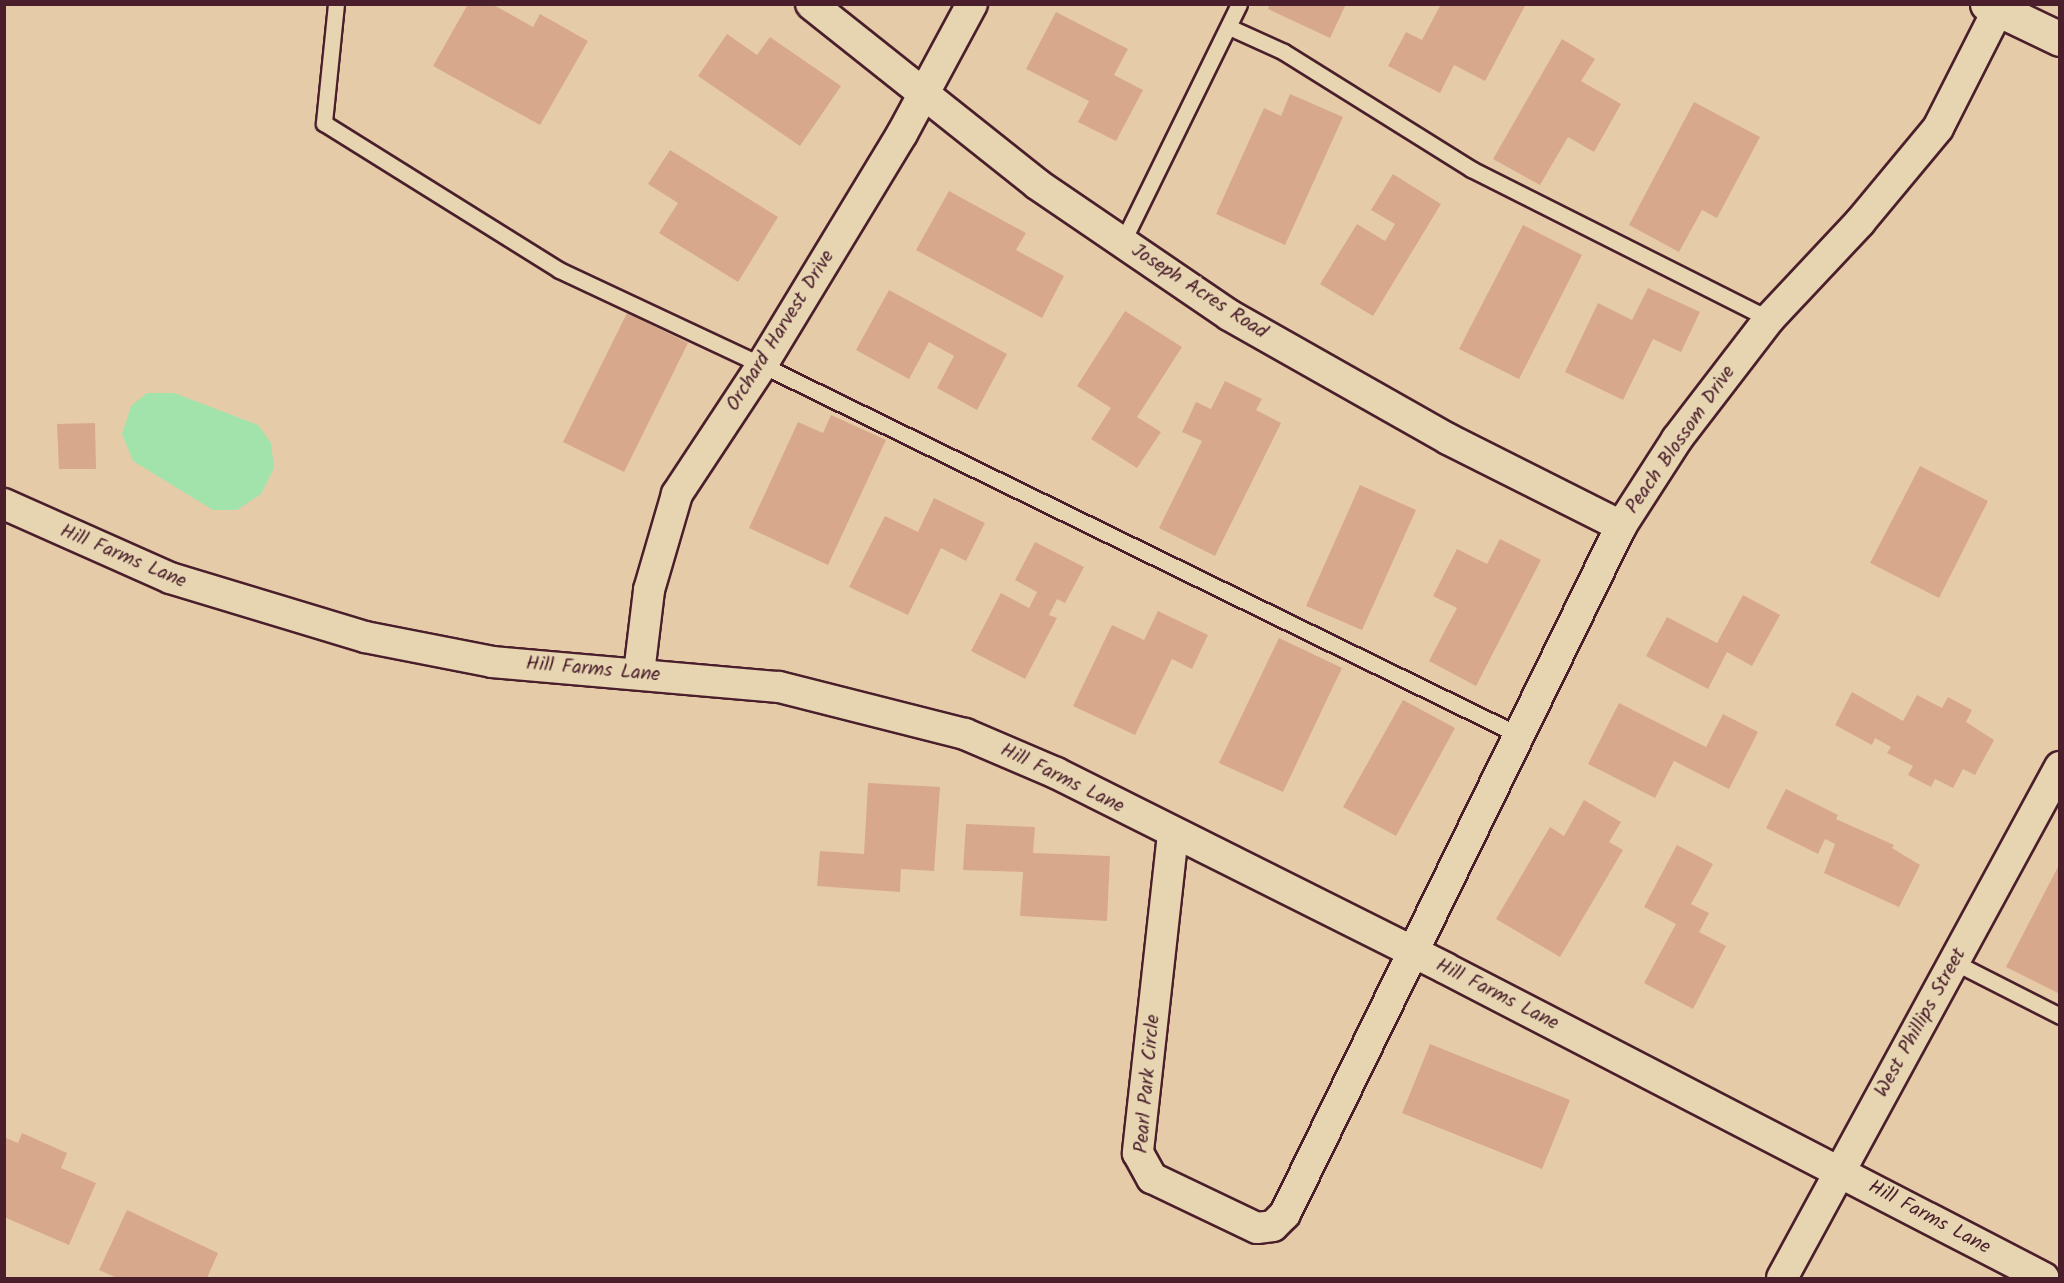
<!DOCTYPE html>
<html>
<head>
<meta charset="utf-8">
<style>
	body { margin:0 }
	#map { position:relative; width:2064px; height:1283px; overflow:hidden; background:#e6cba9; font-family:Kalam,sans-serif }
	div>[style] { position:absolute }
	.green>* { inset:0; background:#a2e3ac }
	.building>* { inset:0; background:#d8a88d }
	.roads { filter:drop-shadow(2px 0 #4a1f2b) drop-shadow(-2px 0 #4a1f2b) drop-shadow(0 2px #4a1f2b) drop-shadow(0 -2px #4a1f2b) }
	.service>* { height:15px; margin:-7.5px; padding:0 7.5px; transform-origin:7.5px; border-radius:7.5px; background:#e7d5b2 }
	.minor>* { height:30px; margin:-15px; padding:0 15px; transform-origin:15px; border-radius:15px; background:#e7d5b2 }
	.secondary>* { height:33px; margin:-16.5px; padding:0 16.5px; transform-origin:16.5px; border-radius:16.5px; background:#e7d5b2 }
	span { translate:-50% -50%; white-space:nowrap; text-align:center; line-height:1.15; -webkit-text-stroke:4.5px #e7d5b2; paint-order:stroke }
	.street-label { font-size:20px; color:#4a1f2b }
	.frame { position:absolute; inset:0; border:6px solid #4a1f2b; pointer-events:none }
</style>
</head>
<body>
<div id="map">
	<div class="green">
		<div style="clip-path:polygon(147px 393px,174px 393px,258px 425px,271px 443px,274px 468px,261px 494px,237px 510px,213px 510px,133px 461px,122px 434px,131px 406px)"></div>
	</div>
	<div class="building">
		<div style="clip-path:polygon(468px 4px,492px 4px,533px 27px,540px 14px,588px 41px,540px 125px,433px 66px)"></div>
		<div style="clip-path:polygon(1270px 4px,1346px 4px,1330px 38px,1268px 9px)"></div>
		<div style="clip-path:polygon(1441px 4px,1526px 4px,1485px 81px,1454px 65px,1440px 93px,1388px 66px,1406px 32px,1422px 40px)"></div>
		<div style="clip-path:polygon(1056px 12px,1128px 49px,1114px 75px,1143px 90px,1116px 141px,1078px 122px,1089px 101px,1026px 69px)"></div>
		<div style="clip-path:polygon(727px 34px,757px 55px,770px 37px,841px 86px,800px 146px,698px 76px)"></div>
		<div style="clip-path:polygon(1562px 39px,1595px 59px,1581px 81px,1621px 104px,1594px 152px,1568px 137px,1540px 185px,1493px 159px)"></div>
		<div style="clip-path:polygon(1290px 94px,1343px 117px,1285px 245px,1216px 214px,1264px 108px,1281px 116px)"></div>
		<div style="clip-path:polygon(1694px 102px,1760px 137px,1717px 218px,1702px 210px,1679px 252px,1629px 225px)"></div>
		<div style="clip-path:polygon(670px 150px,778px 217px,738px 282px,659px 233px,678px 203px,648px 184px)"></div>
		<div style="clip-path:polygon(1393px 174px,1441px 204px,1373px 316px,1320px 284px,1357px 224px,1385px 241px,1395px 224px,1371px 210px)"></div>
		<div style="clip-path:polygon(949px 191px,1026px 233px,1016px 250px,1064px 276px,1042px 318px,916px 250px)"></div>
		<div style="clip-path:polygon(1523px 225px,1582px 255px,1519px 379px,1459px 349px)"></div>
		<div style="clip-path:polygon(1648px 288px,1700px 312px,1681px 352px,1653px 339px,1623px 400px,1565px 372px,1598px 303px,1632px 320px)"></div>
		<div style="clip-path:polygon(889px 290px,1007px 354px,977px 410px,937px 388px,954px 356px,929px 342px,909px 379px,856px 350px)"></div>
		<div style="clip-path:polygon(1125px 311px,1182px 347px,1137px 417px,1161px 432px,1137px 468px,1091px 439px,1111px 408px,1077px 386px)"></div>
		<div style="clip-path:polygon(627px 313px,688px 343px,624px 472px,563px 442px)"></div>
		<div style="clip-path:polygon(1225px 381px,1262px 399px,1256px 410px,1281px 423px,1215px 556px,1159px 528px,1202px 441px,1182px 432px,1196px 402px,1211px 409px)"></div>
		<div style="clip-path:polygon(831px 415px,886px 440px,828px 565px,749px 528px,798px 422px,823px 433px)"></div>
		<div style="clip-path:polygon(95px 423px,96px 469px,59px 469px,57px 424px)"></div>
		<div style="clip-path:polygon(1920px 466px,1988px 501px,1939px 598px,1870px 563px)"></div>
		<div style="clip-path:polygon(1360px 485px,1416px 510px,1362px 630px,1306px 606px)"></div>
		<div style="clip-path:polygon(934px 498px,985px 523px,966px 561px,941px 548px,908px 615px,849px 587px,885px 516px,918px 532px)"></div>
		<div style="clip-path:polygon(1500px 539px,1541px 560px,1476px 686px,1429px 661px,1457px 608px,1433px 596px,1457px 549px,1487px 564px)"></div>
		<div style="clip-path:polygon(1035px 542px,1084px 567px,1065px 603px,1057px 599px,1049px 615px,1057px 618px,1025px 679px,971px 651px,1001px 593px,1029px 608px,1037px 592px,1015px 580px)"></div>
		<div style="clip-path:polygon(1743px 595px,1780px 615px,1752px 666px,1727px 652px,1708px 689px,1646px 656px,1667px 617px,1717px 643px)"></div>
		<div style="clip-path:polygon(1158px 611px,1208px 635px,1192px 669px,1172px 659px,1135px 735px,1073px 706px,1112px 625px,1144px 640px)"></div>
		<div style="clip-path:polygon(1279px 638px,1342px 668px,1283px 792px,1219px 763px)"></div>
		<div style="clip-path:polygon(1852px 692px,1903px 721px,1917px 695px,1942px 708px,1948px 697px,1972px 710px,1966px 722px,1994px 740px,1975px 775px,1963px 769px,1953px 788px,1935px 779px,1931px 787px,1908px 775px,1913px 766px,1887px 753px,1891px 747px,1875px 738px,1872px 745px,1835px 725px)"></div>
		<div style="clip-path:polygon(1403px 700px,1455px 728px,1396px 836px,1343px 807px)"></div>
		<div style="clip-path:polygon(1619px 703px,1706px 747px,1723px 714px,1758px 732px,1729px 789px,1674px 761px,1655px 798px,1588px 764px)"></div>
		<div style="clip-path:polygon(868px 783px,940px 787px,934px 871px,901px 869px,900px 892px,817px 886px,820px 851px,864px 854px)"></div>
		<div style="clip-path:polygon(1786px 789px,1838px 815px,1836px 819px,1894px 845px,1892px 848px,1920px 865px,1899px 907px,1824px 873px,1835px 844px,1825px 839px,1818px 854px,1766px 828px)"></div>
		<div style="clip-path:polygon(1584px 800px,1621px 822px,1609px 842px,1623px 850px,1560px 957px,1496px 919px,1550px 827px,1564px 836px)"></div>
		<div style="clip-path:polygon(966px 824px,1035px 827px,1033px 853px,1110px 856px,1107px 921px,1020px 916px,1023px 872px,963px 870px)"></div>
		<div style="clip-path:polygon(1677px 845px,1713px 864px,1691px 904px,1709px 913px,1699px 932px,1726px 946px,1693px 1009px,1644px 983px,1676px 924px,1644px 907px)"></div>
		<div style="clip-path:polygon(2060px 863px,2060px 994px,2006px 967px)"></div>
		<div style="clip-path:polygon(1430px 1044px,1570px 1100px,1542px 1169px,1402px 1113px)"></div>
		<div style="clip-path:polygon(22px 1133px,67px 1153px,61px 1168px,96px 1183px,69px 1245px,4px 1217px,4px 1137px,18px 1143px)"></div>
		<div style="clip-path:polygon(127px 1210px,218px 1253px,207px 1278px,117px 1278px,99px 1270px)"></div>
	</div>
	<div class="roads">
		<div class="service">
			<div style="left:336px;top:4px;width:120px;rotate:95.8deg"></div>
			<div style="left:324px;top:123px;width:277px;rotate:32deg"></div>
			<div style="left:559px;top:270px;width:224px;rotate:25.1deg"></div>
			<div style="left:762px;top:365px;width:840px;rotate:26.05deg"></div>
			<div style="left:1229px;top:27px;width:60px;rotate:24.4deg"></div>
			<div style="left:1284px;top:52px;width:221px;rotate:32deg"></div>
			<div style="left:1471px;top:169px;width:334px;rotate:26.7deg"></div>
			<div style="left:1122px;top:243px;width:266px;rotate:-63.9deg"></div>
			<div style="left:1954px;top:962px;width:119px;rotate:27deg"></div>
		</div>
		<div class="minor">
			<div style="left:811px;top:4px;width:289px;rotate:38.5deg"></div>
			<div style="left:1037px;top:184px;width:232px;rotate:34.3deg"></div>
			<div style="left:1229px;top:315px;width:252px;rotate:29.5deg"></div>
			<div style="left:1448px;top:439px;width:194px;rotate:26.7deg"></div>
			<div style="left:4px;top:504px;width:182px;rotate:24deg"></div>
			<div style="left:170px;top:578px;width:204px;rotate:16.8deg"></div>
			<div style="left:365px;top:637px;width:129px;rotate:11.1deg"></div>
			<div style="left:492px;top:662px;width:288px;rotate:5deg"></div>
			<div style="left:779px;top:687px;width:192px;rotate:14.2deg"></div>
			<div style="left:965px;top:734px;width:99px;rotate:23.2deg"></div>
			<div style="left:1056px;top:773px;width:435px;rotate:26.6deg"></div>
			<div style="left:1445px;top:968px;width:674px;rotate:27.36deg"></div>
			<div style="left:639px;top:673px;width:84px;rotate:-83.1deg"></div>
			<div style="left:649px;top:590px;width:100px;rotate:-73.7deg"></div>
			<div style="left:677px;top:494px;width:154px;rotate:-56.6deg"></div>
			<div style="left:762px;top:365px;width:270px;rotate:-58.8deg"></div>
			<div style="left:902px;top:134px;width:148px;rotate:-61.7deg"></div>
			<div style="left:1173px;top:834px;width:321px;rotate:96.3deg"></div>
			<div style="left:1138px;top:1153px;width:29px;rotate:61deg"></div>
			<div style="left:1152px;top:1178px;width:116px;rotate:25.5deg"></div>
			<div style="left:1257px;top:1228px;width:16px;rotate:-7deg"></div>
			<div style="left:1273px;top:1226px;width:17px;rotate:-45deg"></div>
			<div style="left:1285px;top:1214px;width:766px;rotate:-63.97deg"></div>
			<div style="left:1621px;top:526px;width:103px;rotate:-57.2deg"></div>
			<div style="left:1677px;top:439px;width:151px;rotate:-52.5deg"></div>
			<div style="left:1769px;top:319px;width:133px;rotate:-46.8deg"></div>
			<div style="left:1860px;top:222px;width:122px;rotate:-50.3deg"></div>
			<div style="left:1938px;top:128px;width:139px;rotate:-63.1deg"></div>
			<div style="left:1782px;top:1278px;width:582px;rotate:-61.45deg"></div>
		</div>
		<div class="secondary">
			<div style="left:1987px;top:4px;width:81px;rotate:25.6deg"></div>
		</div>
	</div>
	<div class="street-label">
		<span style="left:1199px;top:292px;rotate:33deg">Joseph Acres Road</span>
		<span style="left:781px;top:331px;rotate:-58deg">Orchard Harvest Drive</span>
		<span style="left:1681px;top:440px;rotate:-55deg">Peach Blossom Drive</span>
		<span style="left:123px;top:557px;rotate:23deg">Hill Farms Lane</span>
		<span style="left:593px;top:670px;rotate:5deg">Hill Farms Lane</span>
		<span style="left:1062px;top:779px;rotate:26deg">Hill Farms Lane</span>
		<span style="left:1497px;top:995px;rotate:27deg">Hill Farms Lane</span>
		<span style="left:1921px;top:1023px;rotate:-61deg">West Phillips Street</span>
		<span style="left:1148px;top:1084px;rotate:-85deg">Pearl Park Circle</span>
		<span style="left:1929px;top:1218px;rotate:28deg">Hill Farms Lane</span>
	</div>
	<div class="frame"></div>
</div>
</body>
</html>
